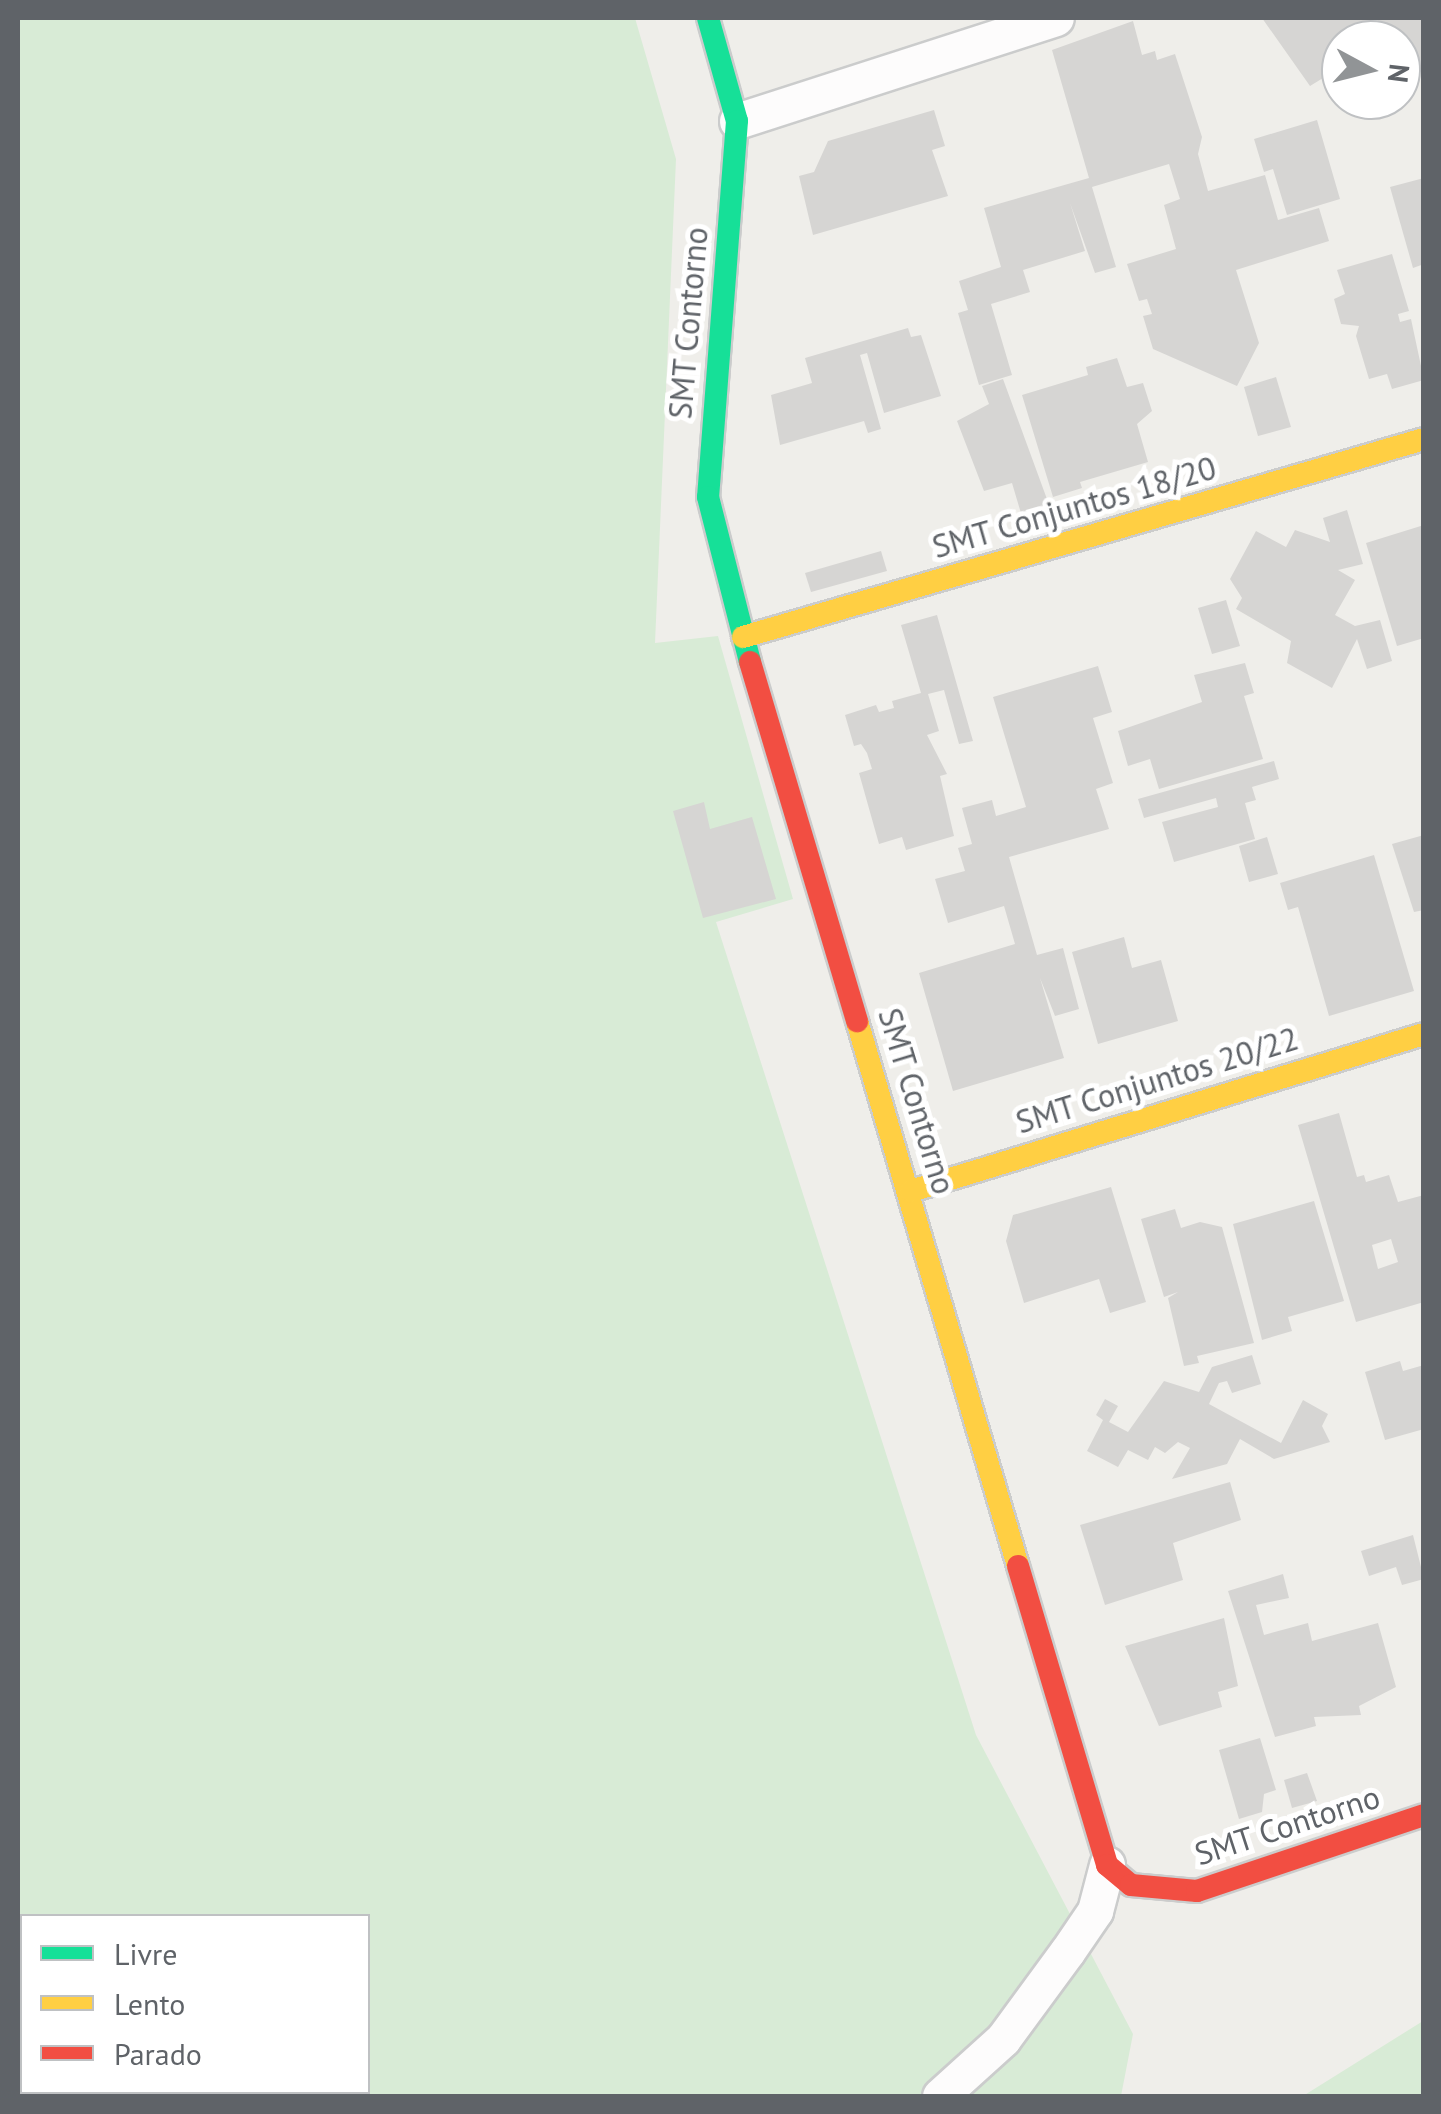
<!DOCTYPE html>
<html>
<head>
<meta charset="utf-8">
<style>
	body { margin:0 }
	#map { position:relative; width:1441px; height:2114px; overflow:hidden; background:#efeeea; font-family:"PT Sans",sans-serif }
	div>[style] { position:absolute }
	.green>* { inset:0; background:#d8ebd6 }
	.building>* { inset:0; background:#d6d5d3 }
	.roads { filter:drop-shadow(2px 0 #cbcccc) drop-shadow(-2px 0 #cbcccc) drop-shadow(0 2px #cbcccc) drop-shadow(0 -2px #cbcccc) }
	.street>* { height:35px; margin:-17.5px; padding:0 17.5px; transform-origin:17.5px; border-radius:17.5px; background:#fdfcfc }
	.fast>* { height:22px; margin:-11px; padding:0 11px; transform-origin:11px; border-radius:11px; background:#16e098 }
	.slow>* { height:22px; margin:-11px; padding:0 11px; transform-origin:11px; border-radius:11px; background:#ffcf43 }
	.jam>* { height:22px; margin:-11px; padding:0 11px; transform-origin:11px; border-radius:11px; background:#f24e42 }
	span { translate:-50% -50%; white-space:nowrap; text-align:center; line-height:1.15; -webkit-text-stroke:10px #fff; paint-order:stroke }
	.street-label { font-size:32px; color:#5f6368 }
	.frame { position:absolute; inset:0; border:20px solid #5f6368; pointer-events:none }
	.legend { position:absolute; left:20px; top:1914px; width:350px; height:180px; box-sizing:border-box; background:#fff; border:2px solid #bfc1c3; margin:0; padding:12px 18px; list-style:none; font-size:30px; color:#5f6368 }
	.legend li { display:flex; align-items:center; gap:20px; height:50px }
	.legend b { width:50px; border:2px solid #bfc1c3 }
	.north { position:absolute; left:1321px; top:20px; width:100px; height:100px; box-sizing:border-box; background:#fff; border:2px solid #bfc1c3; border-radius:50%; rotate:97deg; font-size:28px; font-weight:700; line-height:40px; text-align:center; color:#5f6368 }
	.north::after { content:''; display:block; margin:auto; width:35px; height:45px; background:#919496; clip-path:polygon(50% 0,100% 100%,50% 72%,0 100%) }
</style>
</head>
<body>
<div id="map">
	<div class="green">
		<div style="clip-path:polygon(evenodd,18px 18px,635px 18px,676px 159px,655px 643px,718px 636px,793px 899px,716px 922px,976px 1735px,1133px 2034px,1121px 2096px,18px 2096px,18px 18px,22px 1916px,368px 1916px,368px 2092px,22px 2092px,22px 1916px)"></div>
		<div style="clip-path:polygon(1423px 2021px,1423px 2096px,1303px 2096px)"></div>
	</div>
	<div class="building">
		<div style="clip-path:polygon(1262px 18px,1368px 18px,1384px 40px,1341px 40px,1341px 67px,1310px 86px)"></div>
		<div style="clip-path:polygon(1375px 18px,1424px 18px,1424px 75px,1401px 40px)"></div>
		<div style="clip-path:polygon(1133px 21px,1142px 55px,1155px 51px,1157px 60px,1175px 54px,1202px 137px,1198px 154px,1208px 191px,1265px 175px,1278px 220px,1319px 208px,1329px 241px,1236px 270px,1259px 343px,1237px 386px,1153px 349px,1143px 316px,1152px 314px,1147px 299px,1139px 301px,1127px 264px,1176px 249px,1164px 205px,1180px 199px,1169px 164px,1092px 187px,1116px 267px,1095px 273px,1070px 203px,1085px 251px,1023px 270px,1030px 292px,991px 304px,1012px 375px,979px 385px,958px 313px,968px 310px,959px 281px,1001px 267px,984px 208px,1089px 178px,1052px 50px)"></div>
		<div style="clip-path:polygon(934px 110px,945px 146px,932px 150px,948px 196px,813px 235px,799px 176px,814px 172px,828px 141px)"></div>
		<div style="clip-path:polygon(1317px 120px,1340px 199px,1287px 215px,1273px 169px,1264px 172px,1254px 139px)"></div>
		<div style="clip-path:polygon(1424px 178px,1424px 264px,1413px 268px,1390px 187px)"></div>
		<div style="clip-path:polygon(1392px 254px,1409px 311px,1398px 314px,1400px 322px,1411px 319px,1424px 380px,1392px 389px,1387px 374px,1369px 379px,1356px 336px,1359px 326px,1341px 324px,1334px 299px,1345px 294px,1337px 270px)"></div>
		<div style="clip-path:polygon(908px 328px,911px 337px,921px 335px,941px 396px,884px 413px,867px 353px,860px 355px,881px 429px,868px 433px,864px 421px,780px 445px,771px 395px,812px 383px,805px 358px)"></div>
		<div style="clip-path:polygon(1117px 358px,1127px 387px,1143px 383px,1152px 411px,1137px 424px,1148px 462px,1080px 482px,1082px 488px,1053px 497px,1022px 395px,1088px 375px,1086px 367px)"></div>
		<div style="clip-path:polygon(1276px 377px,1291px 427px,1258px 436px,1244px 387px)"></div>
		<div style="clip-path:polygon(1003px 379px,1055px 521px,1026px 530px,1012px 483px,984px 491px,957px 421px,989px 404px,982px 386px)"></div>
		<div style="clip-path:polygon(1347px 510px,1363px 564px,1338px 570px,1355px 580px,1335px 615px,1355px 626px,1380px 620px,1392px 661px,1367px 669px,1357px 639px,1332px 688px,1287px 663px,1291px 641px,1236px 609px,1242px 598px,1230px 579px,1256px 531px,1286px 547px,1295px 530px,1330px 542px,1323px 518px)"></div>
		<div style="clip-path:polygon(1424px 525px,1424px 638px,1397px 646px,1366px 543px)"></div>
		<div style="clip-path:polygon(881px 551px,887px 571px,811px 592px,805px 573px)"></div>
		<div style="clip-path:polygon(1226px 600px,1240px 646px,1212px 654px,1198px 608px)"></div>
		<div style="clip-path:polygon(937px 615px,973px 741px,959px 744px,944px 690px,928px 694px,939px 731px,927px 735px,947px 774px,940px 776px,954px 836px,906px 850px,902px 837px,879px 844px,859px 773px,872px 769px,867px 753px,861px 744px,854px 746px,845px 715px,876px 705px,879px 712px,894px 708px,892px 701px,921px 693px,901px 625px)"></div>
		<div style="clip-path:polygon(1245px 663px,1254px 693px,1244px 696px,1263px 759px,1159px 789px,1150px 759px,1128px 766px,1118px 731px,1202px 702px,1194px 675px)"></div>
		<div style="clip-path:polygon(1098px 666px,1112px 712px,1093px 718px,1113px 783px,1096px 789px,1109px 829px,1009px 857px,1037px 955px,1063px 948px,1079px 1009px,1055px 1016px,1040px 978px,1064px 1058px,953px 1091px,919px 973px,1015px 944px,1004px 906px,948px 923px,935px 879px,965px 871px,958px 848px,972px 844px,962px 808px,992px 800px,996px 816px,1026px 807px,993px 697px)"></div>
		<div style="clip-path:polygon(1274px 761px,1279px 779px,1252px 787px,1256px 800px,1245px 803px,1255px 839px,1174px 862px,1162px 822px,1218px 807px,1216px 798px,1144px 818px,1138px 799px)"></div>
		<div style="clip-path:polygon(704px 802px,710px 829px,752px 817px,776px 899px,703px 918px,673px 811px)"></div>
		<div style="clip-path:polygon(1424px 835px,1424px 910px,1414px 912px,1392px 844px)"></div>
		<div style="clip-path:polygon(1267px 837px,1278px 874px,1249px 882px,1239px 846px)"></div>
		<div style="clip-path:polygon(1374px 855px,1414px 991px,1329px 1016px,1298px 907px,1288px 910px,1280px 883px)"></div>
		<div style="clip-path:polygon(1124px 937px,1132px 968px,1161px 960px,1178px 1021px,1098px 1044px,1072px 952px)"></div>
		<div style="clip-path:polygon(evenodd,1339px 1113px,1357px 1177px,1364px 1175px,1366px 1182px,1389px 1175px,1398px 1202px,1424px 1195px,1424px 1302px,1356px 1322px,1298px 1125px,1339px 1113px,1391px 1239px,1398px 1262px,1378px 1269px,1372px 1245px,1391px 1239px)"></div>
		<div style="clip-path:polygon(1111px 1187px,1146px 1302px,1110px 1313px,1099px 1279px,1024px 1303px,1006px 1241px,1013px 1215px)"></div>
		<div style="clip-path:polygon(1314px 1201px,1344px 1301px,1288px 1317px,1292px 1331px,1262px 1340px,1233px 1224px)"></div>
		<div style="clip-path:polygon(1175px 1209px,1181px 1228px,1200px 1222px,1222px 1227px,1254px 1343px,1197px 1356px,1199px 1363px,1184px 1366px,1168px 1298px,1178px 1292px,1164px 1297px,1141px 1219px)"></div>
		<div style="clip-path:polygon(1252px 1355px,1261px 1384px,1232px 1393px,1227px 1381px,1219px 1383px,1209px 1404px,1281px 1443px,1303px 1400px,1328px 1414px,1322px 1426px,1330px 1442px,1274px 1459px,1240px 1439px,1227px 1464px,1172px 1479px,1190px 1448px,1178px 1442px,1165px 1453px,1155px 1447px,1148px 1460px,1128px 1450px,1118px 1467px,1087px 1451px,1103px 1420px,1096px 1415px,1105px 1399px,1118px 1406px,1109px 1422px,1128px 1432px,1164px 1381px,1199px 1392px,1212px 1367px)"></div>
		<div style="clip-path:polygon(1400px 1361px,1403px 1371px,1424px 1365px,1424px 1429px,1385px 1440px,1365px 1372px)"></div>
		<div style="clip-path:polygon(1230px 1482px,1241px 1520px,1173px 1543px,1183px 1580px,1105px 1605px,1080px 1525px)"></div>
		<div style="clip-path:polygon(1413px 1535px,1424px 1579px,1402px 1585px,1396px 1567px,1369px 1576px,1361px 1551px)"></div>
		<div style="clip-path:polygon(1283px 1574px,1289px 1598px,1256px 1605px,1264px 1635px,1308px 1623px,1312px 1641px,1378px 1623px,1396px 1687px,1359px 1706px,1361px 1715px,1314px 1717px,1316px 1726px,1275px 1737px,1228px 1591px)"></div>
		<div style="clip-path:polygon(1224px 1618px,1238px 1686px,1218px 1692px,1222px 1707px,1159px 1726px,1125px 1646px)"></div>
		<div style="clip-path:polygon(1260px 1738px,1276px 1790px,1264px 1794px,1262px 1812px,1239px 1819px,1219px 1750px)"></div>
		<div style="clip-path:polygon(1307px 1773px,1317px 1801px,1292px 1808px,1284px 1780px)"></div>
	</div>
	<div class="roads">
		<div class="street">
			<div style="left:737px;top:121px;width:335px;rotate:-17.9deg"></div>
			<div style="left:940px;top:2096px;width:85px;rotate:-42.1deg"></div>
			<div style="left:1003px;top:2039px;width:108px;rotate:-53.7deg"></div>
			<div style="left:1067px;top:1952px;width:50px;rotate:-55.7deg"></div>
			<div style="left:1095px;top:1911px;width:48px;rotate:-75.4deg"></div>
		</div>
		<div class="fast">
			<div style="left:708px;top:18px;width:107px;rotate:74.3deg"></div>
			<div style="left:737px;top:121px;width:377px;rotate:94.4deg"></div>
			<div style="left:708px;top:497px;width:170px;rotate:75.7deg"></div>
		</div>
		<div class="slow">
			<div style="left:743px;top:637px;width:709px;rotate:-16.21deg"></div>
			<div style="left:857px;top:1021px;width:568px;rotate:73.54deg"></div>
			<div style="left:911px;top:1191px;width:536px;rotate:-17.02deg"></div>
		</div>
		<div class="jam">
			<div style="left:750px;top:662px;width:375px;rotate:73.4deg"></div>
			<div style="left:1018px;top:1566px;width:312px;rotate:73.4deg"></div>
			<div style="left:1107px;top:1865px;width:31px;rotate:40deg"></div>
			<div style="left:1131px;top:1885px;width:66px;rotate:5.2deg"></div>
			<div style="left:1197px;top:1891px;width:239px;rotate:-18.5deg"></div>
		</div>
	</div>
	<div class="street-label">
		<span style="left:688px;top:323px;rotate:-85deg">SMT Contorno</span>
		<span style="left:1074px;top:507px;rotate:-16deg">SMT Conjuntos 18/20</span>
		<span style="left:1157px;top:1080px;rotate:-17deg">SMT Conjuntos 20/22</span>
		<span style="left:917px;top:1101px;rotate:73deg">SMT Contorno</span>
		<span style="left:1287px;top:1825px;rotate:-18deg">SMT Contorno</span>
	</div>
	<div class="frame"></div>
	<ul class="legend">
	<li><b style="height:12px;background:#16e098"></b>Livre</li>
	<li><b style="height:12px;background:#ffcf43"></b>Lento</li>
	<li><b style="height:12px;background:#f24e42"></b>Parado</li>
	</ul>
	<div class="north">N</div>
</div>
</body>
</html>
